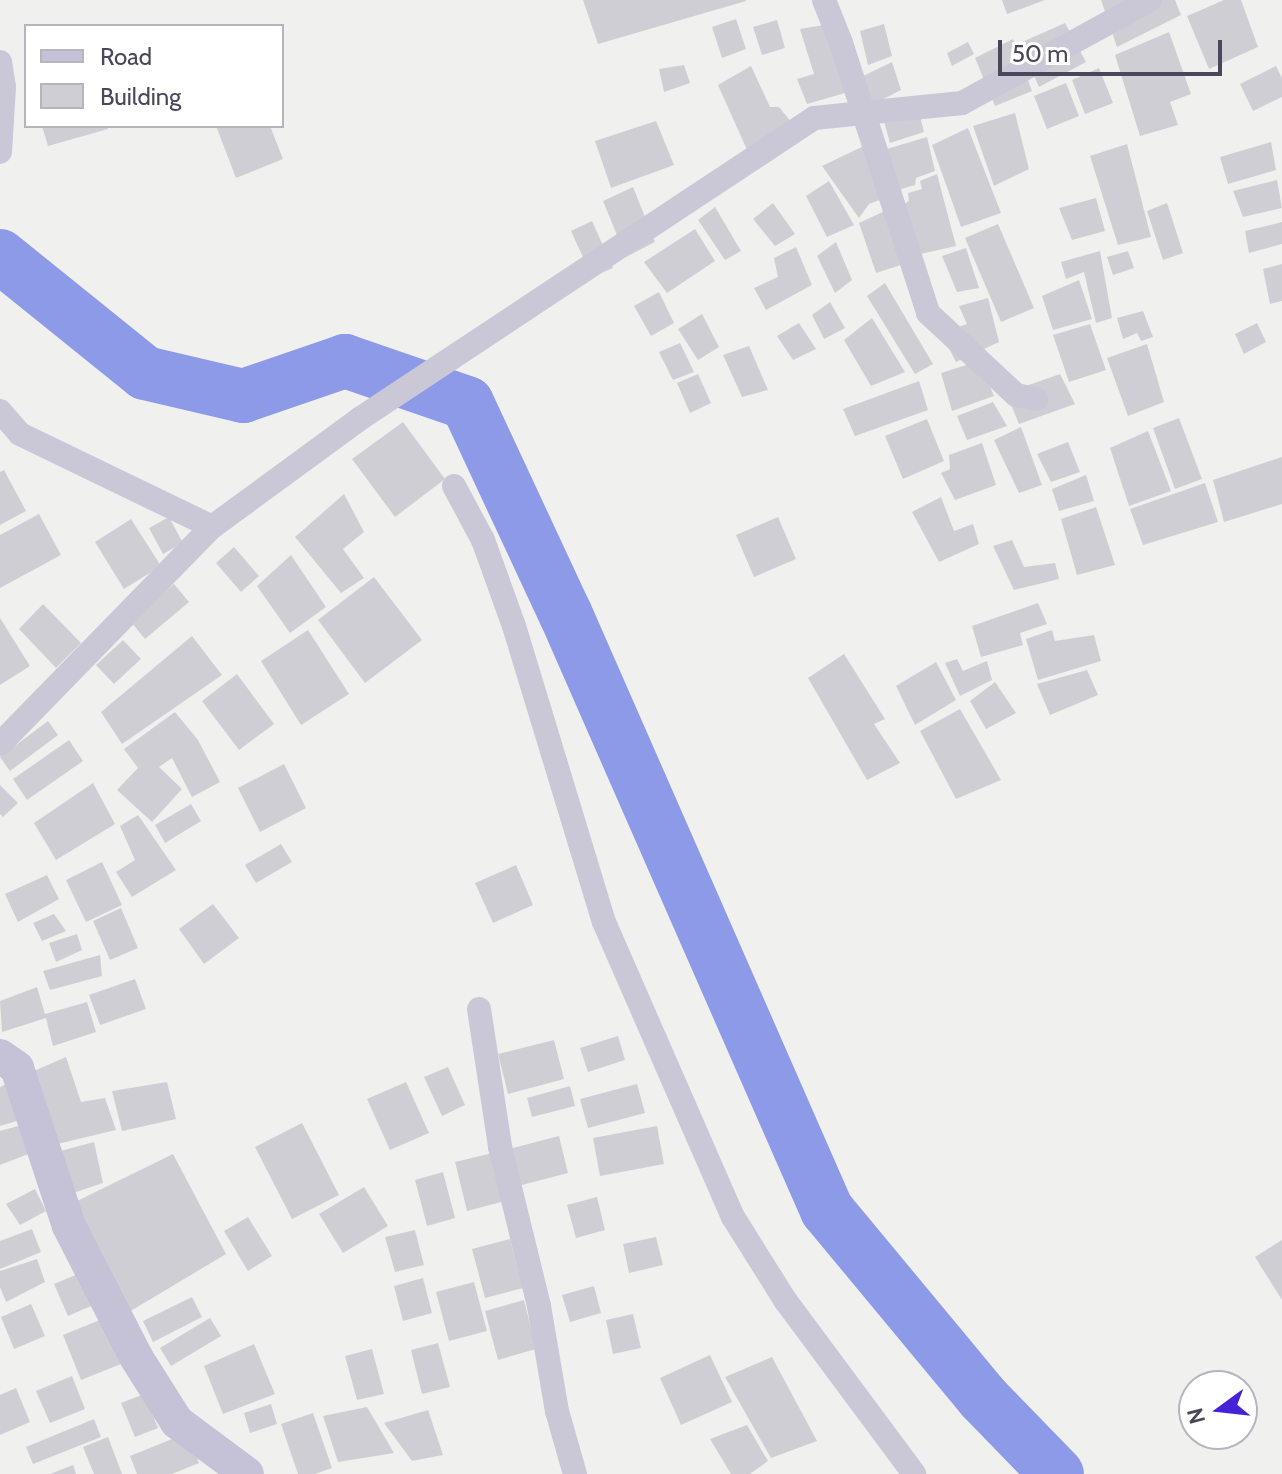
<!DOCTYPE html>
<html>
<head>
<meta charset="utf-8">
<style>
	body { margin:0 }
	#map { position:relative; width:1282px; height:1474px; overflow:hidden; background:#f0f0ee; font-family:Cabin,sans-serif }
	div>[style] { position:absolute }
	.river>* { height:54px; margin:-27px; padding:0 27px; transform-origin:27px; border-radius:27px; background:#8d9ae8 }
	.building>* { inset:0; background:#d0ced5 }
	.street>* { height:24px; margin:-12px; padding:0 12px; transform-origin:12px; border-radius:12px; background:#cac8d7 }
	.secondary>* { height:34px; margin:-17px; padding:0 17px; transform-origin:17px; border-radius:17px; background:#c5c1d6 }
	span { translate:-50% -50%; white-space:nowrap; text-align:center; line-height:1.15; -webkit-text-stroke:6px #fff; paint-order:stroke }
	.legend { position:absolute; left:24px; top:24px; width:260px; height:104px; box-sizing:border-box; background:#fff; border:2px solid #b6b5bd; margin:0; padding:10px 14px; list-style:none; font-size:24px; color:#49475a }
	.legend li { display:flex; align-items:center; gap:16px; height:40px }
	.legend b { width:40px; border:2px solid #b6b5bd }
	.north { position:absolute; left:1178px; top:1370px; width:80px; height:80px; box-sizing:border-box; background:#fff; border:2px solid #b6b5bd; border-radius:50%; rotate:255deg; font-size:22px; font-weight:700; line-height:32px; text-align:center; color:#49475a }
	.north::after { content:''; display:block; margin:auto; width:28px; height:36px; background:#4721d7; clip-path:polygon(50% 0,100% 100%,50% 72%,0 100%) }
	.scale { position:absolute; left:998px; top:40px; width:224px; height:36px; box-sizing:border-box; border:4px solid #49475a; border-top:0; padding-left:10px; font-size:24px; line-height:28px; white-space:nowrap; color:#49475a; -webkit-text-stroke:6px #fff; paint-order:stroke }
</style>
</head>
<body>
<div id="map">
	<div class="river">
		<div style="left:0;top:256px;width:186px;rotate:38.9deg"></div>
		<div style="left:145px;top:373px;width:101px;rotate:13.2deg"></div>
		<div style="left:243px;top:396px;width:108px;rotate:-18.9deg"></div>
		<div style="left:345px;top:361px;width:129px;rotate:19deg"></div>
		<div style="left:467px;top:403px;width:234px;rotate:65deg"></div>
		<div style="left:566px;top:615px;width:650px;rotate:66.32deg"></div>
		<div style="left:827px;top:1210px;width:244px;rotate:50.3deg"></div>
		<div style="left:983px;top:1398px;width:106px;rotate:45.8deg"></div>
	</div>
	<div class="building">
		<div style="clip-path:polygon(583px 0,746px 0,746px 1px,598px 44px)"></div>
		<div style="clip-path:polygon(1002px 0,1045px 0,1007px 14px)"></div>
		<div style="clip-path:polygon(1101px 0,1175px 0,1181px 15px,1117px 47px)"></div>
		<div style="clip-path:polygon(1224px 0,1241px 0,1258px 47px,1209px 69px,1187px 16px)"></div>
		<div style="clip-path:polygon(736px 19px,746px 49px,722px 58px,712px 27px)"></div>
		<div style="clip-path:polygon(777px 20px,785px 48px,762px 55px,753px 27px)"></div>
		<div style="clip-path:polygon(1065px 23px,1086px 62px,1039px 87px,1020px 43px)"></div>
		<div style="clip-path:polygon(884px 24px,892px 56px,868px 65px,860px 31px)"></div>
		<div style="clip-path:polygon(823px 25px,845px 93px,807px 104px,797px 79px,814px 74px,800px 29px)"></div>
		<div style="clip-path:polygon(1169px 32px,1191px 94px,1170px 102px,1178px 125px,1140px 136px,1115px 55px)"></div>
		<div style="clip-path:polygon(1013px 39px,1032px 91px,995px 106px,975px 58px)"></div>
		<div style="clip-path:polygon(968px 42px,974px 54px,952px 66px,947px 53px)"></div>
		<div style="clip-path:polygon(892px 62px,901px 90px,868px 107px,857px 79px)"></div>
		<div style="clip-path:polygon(684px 65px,690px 83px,664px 92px,659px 69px)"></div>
		<div style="clip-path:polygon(751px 66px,770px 107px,779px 107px,800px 133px,752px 161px,718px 85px)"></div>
		<div style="clip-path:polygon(1276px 66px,1282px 78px,1282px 97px,1253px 111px,1240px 84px)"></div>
		<div style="clip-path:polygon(1099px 68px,1113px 103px,1085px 114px,1072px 80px)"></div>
		<div style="clip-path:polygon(1066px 83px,1079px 116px,1047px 129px,1034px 96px)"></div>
		<div style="clip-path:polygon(915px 96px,924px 132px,890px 143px,882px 114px)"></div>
		<div style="clip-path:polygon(1015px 113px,1029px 169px,994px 186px,973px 126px)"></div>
		<div style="clip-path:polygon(656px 121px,674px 165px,611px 188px,595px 141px)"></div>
		<div style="clip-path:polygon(42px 126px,107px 126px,108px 129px,48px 146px)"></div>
		<div style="clip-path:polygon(216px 126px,270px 126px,283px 159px,236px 178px)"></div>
		<div style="clip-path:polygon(968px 128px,1001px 213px,961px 227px,932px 145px)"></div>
		<div style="clip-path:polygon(927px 137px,935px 171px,916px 178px,915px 185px,901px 189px,902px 196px,880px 151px)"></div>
		<div style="clip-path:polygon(1271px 142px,1276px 170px,1228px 184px,1220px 157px)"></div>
		<div style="clip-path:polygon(1127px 144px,1151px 237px,1118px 245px,1090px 156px)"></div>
		<div style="clip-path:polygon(866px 145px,885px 198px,869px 204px,859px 218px,822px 166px)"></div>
		<div style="clip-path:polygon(937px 174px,956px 246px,916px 255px,899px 207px,909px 201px,908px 193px,922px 189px,920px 181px)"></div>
		<div style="clip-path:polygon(1277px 180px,1282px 208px,1243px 217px,1233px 191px)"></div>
		<div style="clip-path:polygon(829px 181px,854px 225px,827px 237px,806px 196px)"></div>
		<div style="clip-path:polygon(633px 187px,655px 242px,626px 257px,603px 201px)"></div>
		<div style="clip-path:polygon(1096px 198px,1105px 231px,1072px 240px,1059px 208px)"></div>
		<div style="clip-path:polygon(773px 203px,795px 234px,775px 246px,753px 219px)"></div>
		<div style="clip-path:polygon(1167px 203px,1183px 253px,1163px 260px,1147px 211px)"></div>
		<div style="clip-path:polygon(715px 207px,741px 251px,725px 260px,698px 220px)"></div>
		<div style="clip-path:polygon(889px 209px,907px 263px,876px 273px,859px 223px)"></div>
		<div style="clip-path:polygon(592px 221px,613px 268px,592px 277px,571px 231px)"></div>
		<div style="clip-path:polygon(1282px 222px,1282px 244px,1249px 253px,1245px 231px)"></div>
		<div style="clip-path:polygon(998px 224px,1034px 308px,1001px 322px,965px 238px)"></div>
		<div style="clip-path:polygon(695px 229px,715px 261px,667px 293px,644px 262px)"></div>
		<div style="clip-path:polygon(836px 242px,852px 280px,835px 293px,817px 256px)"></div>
		<div style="clip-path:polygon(796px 247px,812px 285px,766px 310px,754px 288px,778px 277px,774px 258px)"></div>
		<div style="clip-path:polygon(966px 248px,979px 288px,957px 292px,942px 256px)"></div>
		<div style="clip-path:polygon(1100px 251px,1112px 318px,1096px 323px,1084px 272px,1066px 279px,1061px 262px)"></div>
		<div style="clip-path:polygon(1128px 251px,1134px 268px,1113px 275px,1107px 257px)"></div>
		<div style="clip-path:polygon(1282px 264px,1282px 301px,1270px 304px,1263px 269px)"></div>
		<div style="clip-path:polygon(1079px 280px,1092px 319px,1053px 330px,1042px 296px)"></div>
		<div style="clip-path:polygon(885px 283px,933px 364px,915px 374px,867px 296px)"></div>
		<div style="clip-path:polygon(659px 292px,674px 323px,651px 336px,634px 306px)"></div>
		<div style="clip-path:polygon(988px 298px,999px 342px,956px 362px,941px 333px,967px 324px,959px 306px)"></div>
		<div style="clip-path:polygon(830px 302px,845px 328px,824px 339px,812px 315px)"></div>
		<div style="clip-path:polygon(1143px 311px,1153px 337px,1141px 341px,1137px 333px,1123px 339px,1117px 318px)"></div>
		<div style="clip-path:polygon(702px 314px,719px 347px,698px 360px,678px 329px)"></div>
		<div style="clip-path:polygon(872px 318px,905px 372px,871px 386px,844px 340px)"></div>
		<div style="clip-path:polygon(799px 323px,816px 349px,793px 360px,777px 336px)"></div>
		<div style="clip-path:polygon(1257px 323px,1266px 342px,1244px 354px,1235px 334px)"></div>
		<div style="clip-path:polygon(1090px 324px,1106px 370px,1069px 382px,1053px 335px)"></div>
		<div style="clip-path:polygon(680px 343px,694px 372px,673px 380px,659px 352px)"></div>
		<div style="clip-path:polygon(1147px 344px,1164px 402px,1128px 416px,1107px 358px)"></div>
		<div style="clip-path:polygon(749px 346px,768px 390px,742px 397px,723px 355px)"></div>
		<div style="clip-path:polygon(979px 361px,994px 396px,952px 411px,941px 373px)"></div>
		<div style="clip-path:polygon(698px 374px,711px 403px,690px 413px,677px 383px)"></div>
		<div style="clip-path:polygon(1060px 374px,1075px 404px,1019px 424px,1006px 393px)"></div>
		<div style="clip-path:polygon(919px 381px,928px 410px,855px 436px,843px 409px)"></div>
		<div style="clip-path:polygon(993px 402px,1007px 426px,967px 440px,957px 416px)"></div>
		<div style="clip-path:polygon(1179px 418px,1202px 479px,1175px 489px,1153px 428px)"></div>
		<div style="clip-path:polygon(927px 419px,944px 461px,903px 479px,885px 436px)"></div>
		<div style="clip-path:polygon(403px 422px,445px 479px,395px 517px,352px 459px)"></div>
		<div style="clip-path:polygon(1021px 427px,1042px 485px,1019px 493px,994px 440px)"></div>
		<div style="clip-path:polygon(1148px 431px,1171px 491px,1129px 506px,1110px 448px)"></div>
		<div style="clip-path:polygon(1068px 442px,1080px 472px,1051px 482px,1037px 454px)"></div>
		<div style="clip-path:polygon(982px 443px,996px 485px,955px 500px,941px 473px,950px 469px,949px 455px)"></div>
		<div style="clip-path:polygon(1282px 457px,1282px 504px,1224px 522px,1213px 480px)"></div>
		<div style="clip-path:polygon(4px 470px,26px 511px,0 525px,0 472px)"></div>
		<div style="clip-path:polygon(1086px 475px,1094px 501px,1059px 511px,1052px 489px)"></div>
		<div style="clip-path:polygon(1205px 483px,1218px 522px,1143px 545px,1130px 509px)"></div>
		<div style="clip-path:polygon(344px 494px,364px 532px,343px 549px,364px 578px,341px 593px,295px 537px)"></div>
		<div style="clip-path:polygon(941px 497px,954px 531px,973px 524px,979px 544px,939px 562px,912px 512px)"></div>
		<div style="clip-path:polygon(1096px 507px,1115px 565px,1077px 575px,1061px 519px)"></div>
		<div style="clip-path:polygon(39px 514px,61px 555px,0 588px,0 535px)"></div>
		<div style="clip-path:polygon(169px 517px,183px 543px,163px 554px,149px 528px)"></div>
		<div style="clip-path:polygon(778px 517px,796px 559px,754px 577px,736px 535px)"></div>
		<div style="clip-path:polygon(131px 519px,161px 566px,124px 589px,95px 542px)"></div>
		<div style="clip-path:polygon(1012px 540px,1024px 567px,1055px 563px,1059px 579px,1014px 590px,993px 546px)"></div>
		<div style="clip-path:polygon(234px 547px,259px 576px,241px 592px,216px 563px)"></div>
		<div style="clip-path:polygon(291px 555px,326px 607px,290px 633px,257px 586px)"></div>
		<div style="clip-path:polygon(374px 577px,422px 640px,365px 683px,318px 620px)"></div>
		<div style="clip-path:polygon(174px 584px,189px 602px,145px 639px,131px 622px)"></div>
		<div style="clip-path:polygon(1038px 603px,1047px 624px,1020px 633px,1023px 645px,981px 657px,972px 626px)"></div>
		<div style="clip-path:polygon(43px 604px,81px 643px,56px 668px,19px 629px)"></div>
		<div style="clip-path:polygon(0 618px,30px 666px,0 685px)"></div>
		<div style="clip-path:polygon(308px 630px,349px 694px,301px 725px,261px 661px)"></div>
		<div style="clip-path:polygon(1052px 630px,1055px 641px,1094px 635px,1101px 661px,1038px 680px,1026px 639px)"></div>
		<div style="clip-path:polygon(192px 636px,222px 675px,122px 744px,101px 712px)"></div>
		<div style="clip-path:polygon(123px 640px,141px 659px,114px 684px,96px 665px)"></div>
		<div style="clip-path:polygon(844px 654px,885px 719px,874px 724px,900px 763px,867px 780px,808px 678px)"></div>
		<div style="clip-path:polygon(957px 659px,963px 671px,987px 661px,992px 680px,960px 696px,945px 663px)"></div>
		<div style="clip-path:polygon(936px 662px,956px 700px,915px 725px,896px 686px)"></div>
		<div style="clip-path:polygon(1087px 670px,1098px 695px,1050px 715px,1037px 684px)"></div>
		<div style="clip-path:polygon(237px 674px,274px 724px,239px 750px,202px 701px)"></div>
		<div style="clip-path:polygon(995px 682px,1016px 713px,986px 729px,970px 701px)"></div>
		<div style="clip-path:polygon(960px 709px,1001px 780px,956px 799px,920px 731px)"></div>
		<div style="clip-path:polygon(175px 712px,198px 740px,220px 782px,192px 797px,172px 758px,159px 767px,182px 789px,152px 822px,117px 790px,138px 768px,124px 749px)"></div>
		<div style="clip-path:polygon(48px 721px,58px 735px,10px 771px,0 757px)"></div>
		<div style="clip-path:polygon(69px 740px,83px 761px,27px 800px,13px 779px)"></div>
		<div style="clip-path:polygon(284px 764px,306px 808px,260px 832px,238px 788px)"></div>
		<div style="clip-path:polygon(93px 783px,115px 824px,56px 860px,34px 823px)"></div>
		<div style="clip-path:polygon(0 785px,18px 803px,3px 817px,0 814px)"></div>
		<div style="clip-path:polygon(191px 804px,201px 821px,165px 843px,155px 825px)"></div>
		<div style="clip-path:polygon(138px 815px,176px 870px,132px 897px,116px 872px,135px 860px,120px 826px)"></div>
		<div style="clip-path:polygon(281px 844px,292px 862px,256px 883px,245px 865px)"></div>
		<div style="clip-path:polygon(102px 862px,122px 905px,86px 922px,66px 880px)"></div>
		<div style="clip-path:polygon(516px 865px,533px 905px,493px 923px,475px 883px)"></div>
		<div style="clip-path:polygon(47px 875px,59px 899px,18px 922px,5px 894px)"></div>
		<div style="clip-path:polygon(213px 904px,239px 938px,204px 964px,179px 929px)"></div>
		<div style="clip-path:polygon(121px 908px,138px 948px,110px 960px,93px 921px)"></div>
		<div style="clip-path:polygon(54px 914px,66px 931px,42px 941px,33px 923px)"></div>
		<div style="clip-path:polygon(77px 934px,82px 950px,56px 962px,49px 943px)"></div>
		<div style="clip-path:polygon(100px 955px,102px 976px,50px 990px,43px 971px)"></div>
		<div style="clip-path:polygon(135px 979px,146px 1009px,100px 1025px,89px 995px)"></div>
		<div style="clip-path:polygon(37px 987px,45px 1014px,87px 1002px,96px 1032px,53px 1046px,46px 1018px,2px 1032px,0 1001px)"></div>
		<div style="clip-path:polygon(618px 1036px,625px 1060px,588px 1072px,580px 1048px)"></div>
		<div style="clip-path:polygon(554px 1040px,564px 1079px,508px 1094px,498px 1054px)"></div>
		<div style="clip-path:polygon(66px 1057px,81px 1102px,105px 1098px,116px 1130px,53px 1145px,27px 1074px)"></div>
		<div style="clip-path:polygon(448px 1067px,465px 1105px,442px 1116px,424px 1077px)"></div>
		<div style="clip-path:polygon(15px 1080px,24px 1119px,0 1126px,0 1087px)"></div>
		<div style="clip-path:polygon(167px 1082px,176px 1119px,122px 1131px,112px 1091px)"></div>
		<div style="clip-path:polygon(406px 1082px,429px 1133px,390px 1150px,367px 1099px)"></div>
		<div style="clip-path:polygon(637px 1084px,645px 1113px,588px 1128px,580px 1099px)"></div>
		<div style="clip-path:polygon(570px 1086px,575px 1106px,532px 1117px,527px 1098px)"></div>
		<div style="clip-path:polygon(302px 1123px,339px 1195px,292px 1219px,255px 1147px)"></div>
		<div style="clip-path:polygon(25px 1124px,31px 1153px,0 1165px,0 1131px)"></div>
		<div style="clip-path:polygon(657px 1126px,664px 1164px,600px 1176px,593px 1138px)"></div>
		<div style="clip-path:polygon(559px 1136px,568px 1173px,518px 1186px,509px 1149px)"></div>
		<div style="clip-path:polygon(94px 1142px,103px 1183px,64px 1196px,53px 1153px)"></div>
		<div style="clip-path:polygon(497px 1152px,509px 1200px,467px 1211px,455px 1162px)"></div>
		<div style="clip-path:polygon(173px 1154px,226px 1254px,129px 1312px,71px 1204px)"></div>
		<div style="clip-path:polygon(443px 1172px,455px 1218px,427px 1226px,415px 1180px)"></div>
		<div style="clip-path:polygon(364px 1187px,388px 1226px,343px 1253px,319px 1214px)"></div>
		<div style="clip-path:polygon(35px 1189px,46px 1211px,20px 1225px,6px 1204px)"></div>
		<div style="clip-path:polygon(597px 1197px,605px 1230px,576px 1238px,567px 1205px)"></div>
		<div style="clip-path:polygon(248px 1217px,272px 1256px,248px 1271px,224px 1231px)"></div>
		<div style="clip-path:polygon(32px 1229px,41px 1252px,0 1269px,0 1241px)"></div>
		<div style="clip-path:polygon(415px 1230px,424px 1265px,395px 1272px,385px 1237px)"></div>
		<div style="clip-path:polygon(656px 1237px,663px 1265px,629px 1273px,623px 1244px)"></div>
		<div style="clip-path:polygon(510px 1239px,523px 1288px,485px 1298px,472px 1249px)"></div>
		<div style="clip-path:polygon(1282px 1240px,1282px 1300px,1255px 1257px)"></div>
		<div style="clip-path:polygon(37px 1259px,45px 1282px,6px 1302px,0 1287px,0 1271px)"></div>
		<div style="clip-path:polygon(85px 1271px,98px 1303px,68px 1316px,54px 1284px)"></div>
		<div style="clip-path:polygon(423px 1278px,432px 1313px,403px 1321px,394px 1286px)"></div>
		<div style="clip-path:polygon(474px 1282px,487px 1331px,449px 1341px,436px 1292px)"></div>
		<div style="clip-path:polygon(594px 1286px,601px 1313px,570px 1322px,562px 1295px)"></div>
		<div style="clip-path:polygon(192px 1297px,202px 1317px,153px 1342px,143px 1321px)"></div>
		<div style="clip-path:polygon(524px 1300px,536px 1349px,498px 1360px,485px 1311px)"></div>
		<div style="clip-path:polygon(31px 1304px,45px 1336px,14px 1349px,1px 1317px)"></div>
		<div style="clip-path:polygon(633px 1314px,641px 1348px,613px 1354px,606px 1320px)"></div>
		<div style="clip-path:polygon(112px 1315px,131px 1360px,81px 1380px,63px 1335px)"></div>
		<div style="clip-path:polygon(210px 1318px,221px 1336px,171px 1366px,160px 1348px)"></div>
		<div style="clip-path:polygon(438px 1343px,450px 1387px,422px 1394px,411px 1350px)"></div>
		<div style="clip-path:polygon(254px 1344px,275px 1394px,223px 1414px,204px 1366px)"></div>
		<div style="clip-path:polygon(372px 1349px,384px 1394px,357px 1400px,345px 1356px)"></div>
		<div style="clip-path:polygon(710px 1355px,732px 1402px,681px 1425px,660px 1378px)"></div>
		<div style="clip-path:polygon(772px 1357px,817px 1441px,771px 1458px,725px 1377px)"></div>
		<div style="clip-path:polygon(72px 1376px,85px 1409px,50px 1423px,36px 1391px)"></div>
		<div style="clip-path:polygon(16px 1388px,30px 1422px,0 1435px,0 1395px)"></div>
		<div style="clip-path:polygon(144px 1394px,158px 1428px,135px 1437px,121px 1403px)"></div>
		<div style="clip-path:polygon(271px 1404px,277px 1424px,250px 1433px,244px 1413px)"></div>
		<div style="clip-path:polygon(367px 1407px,394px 1453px,338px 1462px,323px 1416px)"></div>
		<div style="clip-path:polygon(428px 1410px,443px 1455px,412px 1461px,384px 1423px)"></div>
		<div style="clip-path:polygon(313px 1413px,332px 1468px,315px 1474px,298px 1474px,281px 1424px)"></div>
		<div style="clip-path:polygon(94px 1419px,101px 1437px,33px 1464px,26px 1447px)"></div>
		<div style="clip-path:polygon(747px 1425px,768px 1461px,750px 1474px,731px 1474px,710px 1439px)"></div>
		<div style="clip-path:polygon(187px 1433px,199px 1463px,172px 1474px,137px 1474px,130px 1456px)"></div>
		<div style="clip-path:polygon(108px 1437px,122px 1474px,94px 1474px,83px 1447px)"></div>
		<div style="clip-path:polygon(73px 1465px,76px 1474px,50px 1474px)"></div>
	</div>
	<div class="street">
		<div style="left:824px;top:0;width:46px;rotate:68.4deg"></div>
		<div style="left:841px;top:43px;width:284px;rotate:72.1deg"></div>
		<div style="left:928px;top:313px;width:120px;rotate:43deg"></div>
		<div style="left:1016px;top:395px;width:21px;rotate:11deg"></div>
		<div style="left:0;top:62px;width:25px;rotate:81deg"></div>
		<div style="left:4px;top:87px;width:65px;rotate:93.5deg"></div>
		<div style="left:0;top:411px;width:30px;rotate:49deg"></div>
		<div style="left:20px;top:434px;width:213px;rotate:25.8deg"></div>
		<div style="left:454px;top:486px;width:61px;rotate:61.8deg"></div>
		<div style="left:483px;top:540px;width:91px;rotate:70.2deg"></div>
		<div style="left:514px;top:626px;width:309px;rotate:73.1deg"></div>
		<div style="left:604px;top:922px;width:322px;rotate:66.4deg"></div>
		<div style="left:733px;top:1217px;width:98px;rotate:57.9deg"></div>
		<div style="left:785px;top:1300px;width:217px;rotate:53.4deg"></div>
		<div style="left:0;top:744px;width:303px;rotate:-45.7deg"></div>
		<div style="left:212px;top:527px;width:185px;rotate:-36.2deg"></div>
		<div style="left:361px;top:418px;width:543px;rotate:-33.51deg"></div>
		<div style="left:814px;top:118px;width:149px;rotate:-5.8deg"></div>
		<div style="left:962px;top:103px;width:214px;rotate:-28.7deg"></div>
		<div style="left:479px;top:1009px;width:140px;rotate:81.3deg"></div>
		<div style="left:500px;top:1147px;width:164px;rotate:76.2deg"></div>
		<div style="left:539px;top:1306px;width:107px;rotate:80.3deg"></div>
		<div style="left:557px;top:1411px;width:66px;rotate:74.1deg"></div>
	</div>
	<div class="secondary">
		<div style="left:0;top:1056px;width:21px;rotate:35deg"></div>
		<div style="left:17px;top:1068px;width:166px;rotate:71.8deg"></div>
		<div style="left:69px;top:1226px;width:147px;rotate:62.9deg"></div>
		<div style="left:136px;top:1357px;width:77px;rotate:57.8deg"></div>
		<div style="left:177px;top:1422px;width:87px;rotate:36.6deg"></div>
	</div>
	<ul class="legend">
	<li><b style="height:10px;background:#c5c1d6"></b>Road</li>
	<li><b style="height:22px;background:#d0ced5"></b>Building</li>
	</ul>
	<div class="north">N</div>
	<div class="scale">50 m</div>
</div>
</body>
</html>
